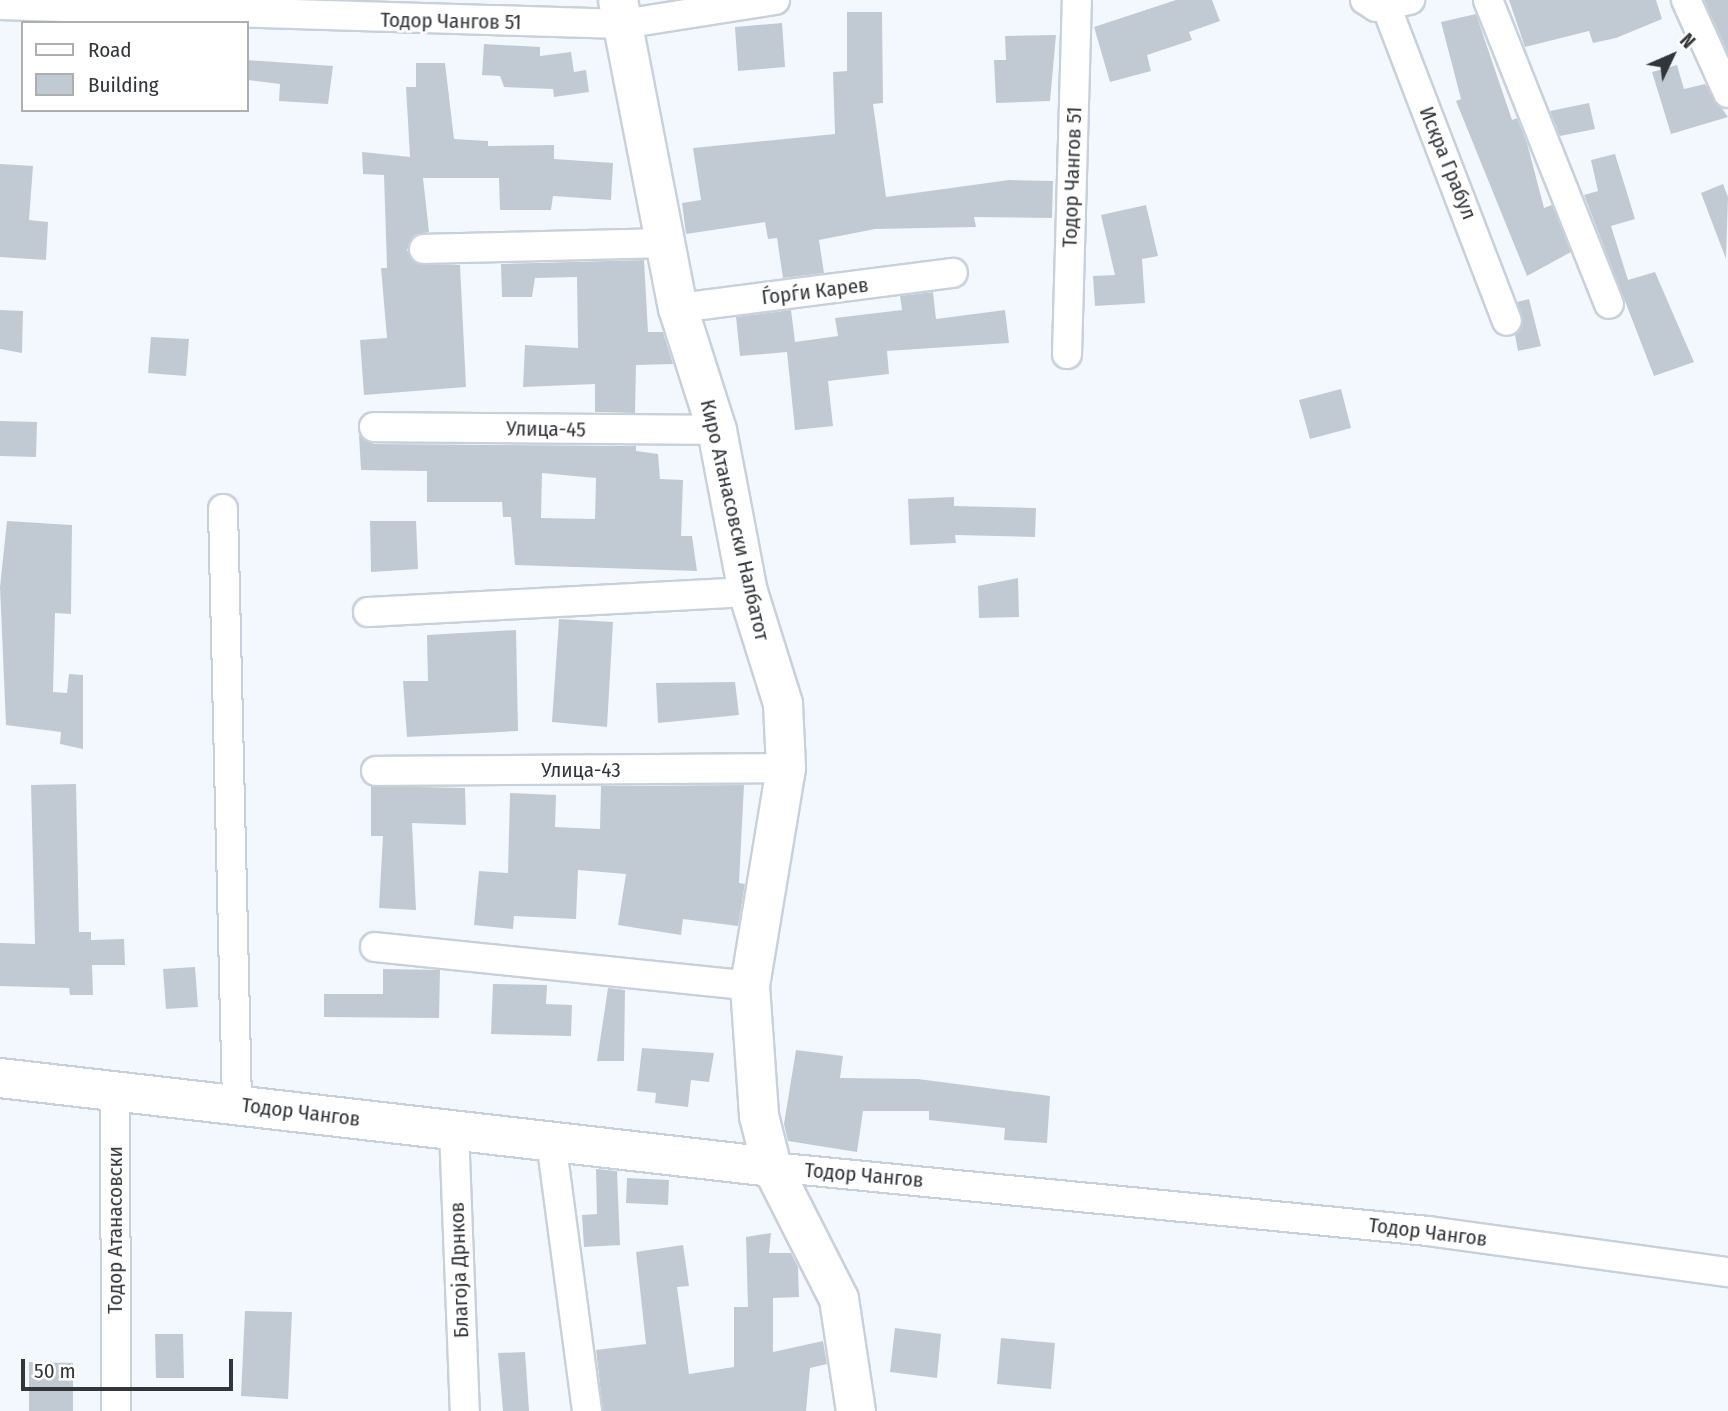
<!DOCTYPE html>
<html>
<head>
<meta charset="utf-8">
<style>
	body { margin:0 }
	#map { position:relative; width:1728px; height:1411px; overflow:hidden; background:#f3f8fe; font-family:"Fira Sans Condensed",sans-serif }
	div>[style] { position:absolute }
	.building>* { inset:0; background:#c1cad3 }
	.roads { filter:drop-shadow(2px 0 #c8d1da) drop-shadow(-2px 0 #c8d1da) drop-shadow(0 2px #c8d1da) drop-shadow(0 -2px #c8d1da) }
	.street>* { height:28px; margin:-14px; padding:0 14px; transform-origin:14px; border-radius:14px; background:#fff }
	.secondary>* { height:38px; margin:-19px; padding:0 19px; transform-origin:19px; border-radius:19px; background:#fff }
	span { translate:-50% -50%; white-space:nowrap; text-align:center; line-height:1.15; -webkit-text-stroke:5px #fff; paint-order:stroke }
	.street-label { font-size:21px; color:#323539 }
	.legend { position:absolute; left:21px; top:21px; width:228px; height:91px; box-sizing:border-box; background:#fff; border:2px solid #adaeb0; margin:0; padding:9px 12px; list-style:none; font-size:21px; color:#323539 }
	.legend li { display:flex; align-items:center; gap:14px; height:35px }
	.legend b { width:35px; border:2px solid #adaeb0 }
	.north { position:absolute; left:1637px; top:21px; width:70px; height:70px; -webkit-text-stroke:5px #fff; paint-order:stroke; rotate:46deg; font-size:19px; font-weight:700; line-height:28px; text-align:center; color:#323539 }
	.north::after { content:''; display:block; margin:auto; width:24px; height:32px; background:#323539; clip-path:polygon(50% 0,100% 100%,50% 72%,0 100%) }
	.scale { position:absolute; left:21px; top:1359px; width:212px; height:32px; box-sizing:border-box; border:4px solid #323539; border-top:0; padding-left:9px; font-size:21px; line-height:24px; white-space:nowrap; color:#323539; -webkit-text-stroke:5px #fff; paint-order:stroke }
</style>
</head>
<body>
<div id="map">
	<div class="building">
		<div style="clip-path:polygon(1176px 0,1212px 0,1220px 21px,1189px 32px,1192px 40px,1147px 55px,1151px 71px,1110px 82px,1094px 27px)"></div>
		<div style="clip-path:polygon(1509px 0,1656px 0,1662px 19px,1616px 38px,1593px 43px,1589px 31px,1525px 47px)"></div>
		<div style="clip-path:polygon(1704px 0,1728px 0,1728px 53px)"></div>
		<div style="clip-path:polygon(847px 12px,882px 12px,883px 103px,873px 104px,886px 197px,1009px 180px,1053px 181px,1052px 218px,974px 217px,976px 227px,875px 229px,819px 240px,824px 273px,783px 278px,777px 238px,768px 239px,765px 222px,686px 234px,682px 203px,701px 200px,693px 148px,835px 134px,833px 72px,847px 71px)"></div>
		<div style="clip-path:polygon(1476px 14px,1512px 120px,1517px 118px,1527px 143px,1544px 208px,1552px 205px,1571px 252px,1527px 276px,1456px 101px,1461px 99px,1441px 22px)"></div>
		<div style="clip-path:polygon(782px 23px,785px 67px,738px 71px,735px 27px)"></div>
		<div style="clip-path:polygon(1056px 35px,1050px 101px,996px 103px,994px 60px,1006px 60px,1005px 36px)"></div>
		<div style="clip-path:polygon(484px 44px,540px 47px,540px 56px,571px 52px,574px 72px,586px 70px,589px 92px,554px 97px,553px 89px,504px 87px,500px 76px,482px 75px)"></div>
		<div style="clip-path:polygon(247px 60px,333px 66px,328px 104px,279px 101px,280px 84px,247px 80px)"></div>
		<div style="clip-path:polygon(416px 63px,445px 63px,454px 139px,488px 141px,488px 146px,554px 145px,554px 159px,613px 163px,611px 200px,553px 196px,551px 210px,500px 210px,499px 178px,423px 178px,429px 232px,415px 235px,407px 250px,417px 264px,460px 265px,466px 387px,364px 395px,360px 340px,387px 338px,381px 268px,387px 268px,384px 175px,363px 174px,362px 152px,410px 157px,406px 87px,416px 87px)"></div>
		<div style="clip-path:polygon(1677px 65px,1684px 89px,1705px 84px,1728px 117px,1671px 134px,1652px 72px)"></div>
		<div style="clip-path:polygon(1589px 103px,1595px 129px,1560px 136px,1550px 111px)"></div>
		<div style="clip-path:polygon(1615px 154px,1635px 219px,1611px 226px,1628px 280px,1655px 272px,1694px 362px,1654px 376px,1584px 195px,1598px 191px,1591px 160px)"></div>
		<div style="clip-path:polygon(0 164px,33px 166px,29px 220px,48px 222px,46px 260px,0 257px)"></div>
		<div style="clip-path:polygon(1723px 184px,1728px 197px,1726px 259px,1701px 193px)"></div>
		<div style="clip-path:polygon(1146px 205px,1158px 256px,1142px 259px,1145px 303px,1095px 306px,1093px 276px,1115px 275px,1101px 215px)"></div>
		<div style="clip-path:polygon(644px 260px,648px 332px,663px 332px,673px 364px,636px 365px,635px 413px,595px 412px,595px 384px,523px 387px,525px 345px,578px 348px,577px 277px,535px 278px,532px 297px,502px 297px,501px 264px)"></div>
		<div style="clip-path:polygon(933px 292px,936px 319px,1005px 310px,1009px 343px,887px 351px,889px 374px,828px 381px,833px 426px,795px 430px,787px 352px,740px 356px,736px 317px,791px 310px,795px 342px,838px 336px,835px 318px,902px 310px,900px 296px)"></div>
		<div style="clip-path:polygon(1529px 299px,1541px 346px,1518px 351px,1515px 335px,1523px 323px,1517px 302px)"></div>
		<div style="clip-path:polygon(0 310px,23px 311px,22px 353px,0 349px)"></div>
		<div style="clip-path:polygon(151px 337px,189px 339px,186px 376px,148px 373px)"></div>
		<div style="clip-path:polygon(1341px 389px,1351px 428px,1310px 439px,1299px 400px)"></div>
		<div style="clip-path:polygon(0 421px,37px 422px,36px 457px,0 456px)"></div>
		<div style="clip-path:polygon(evenodd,359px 435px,374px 444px,636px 446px,636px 451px,658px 454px,660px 479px,683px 480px,681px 536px,692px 536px,697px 571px,515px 565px,511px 517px,503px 517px,502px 502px,427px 502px,427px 471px,361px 470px,359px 435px,542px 473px,596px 478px,595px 519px,541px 518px,542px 473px)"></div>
		<div style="clip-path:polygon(954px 497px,954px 506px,1036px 508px,1035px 537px,955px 535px,956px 543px,910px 545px,908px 499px)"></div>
		<div style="clip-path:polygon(7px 521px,72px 525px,71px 614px,55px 613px,53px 692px,67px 693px,69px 674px,83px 675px,83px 749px,60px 744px,61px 732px,6px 725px,0 587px)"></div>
		<div style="clip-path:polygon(370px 521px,416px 521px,418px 569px,371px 572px)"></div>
		<div style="clip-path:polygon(1018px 578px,1019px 617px,979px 618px,978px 586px)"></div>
		<div style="clip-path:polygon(559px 619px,613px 622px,607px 727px,552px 722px)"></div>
		<div style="clip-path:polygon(516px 630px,518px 731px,407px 737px,403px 681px,428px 681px,427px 635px)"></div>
		<div style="clip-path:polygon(735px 682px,739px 715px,658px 723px,656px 683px)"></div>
		<div style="clip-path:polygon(76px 784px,79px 932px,91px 932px,91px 940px,124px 939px,125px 965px,92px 965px,93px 995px,70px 995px,69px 988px,0 986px,0 943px,35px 944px,31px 785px)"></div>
		<div style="clip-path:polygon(744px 785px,739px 883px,745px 884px,738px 926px,683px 919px,681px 935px,618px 925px,626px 874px,578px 870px,576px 919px,514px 916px,513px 929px,474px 925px,479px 871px,508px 873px,510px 793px,556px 795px,555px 827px,600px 829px,601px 786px)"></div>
		<div style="clip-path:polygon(371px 786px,465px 788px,466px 825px,412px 823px,416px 910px,379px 908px,383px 836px,371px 836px)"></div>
		<div style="clip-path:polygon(195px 967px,198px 1007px,166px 1009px,163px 969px)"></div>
		<div style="clip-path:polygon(383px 969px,440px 970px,439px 1018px,324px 1017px,324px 994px,383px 994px)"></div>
		<div style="clip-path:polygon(493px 984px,547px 985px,546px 1004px,572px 1005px,571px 1036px,491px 1034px)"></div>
		<div style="clip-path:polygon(608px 988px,625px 990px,624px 1061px,597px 1061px)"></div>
		<div style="clip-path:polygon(642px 1048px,714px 1053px,709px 1082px,691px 1080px,688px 1107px,655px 1103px,656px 1093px,637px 1091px)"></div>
		<div style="clip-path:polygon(796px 1050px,843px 1056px,840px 1078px,918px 1079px,1050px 1096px,1047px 1143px,1004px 1140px,1005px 1128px,929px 1120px,929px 1111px,863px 1111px,857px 1152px,788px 1141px,784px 1124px)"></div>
		<div style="clip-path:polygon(596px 1169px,617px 1171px,620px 1245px,584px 1247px,582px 1215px,597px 1214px)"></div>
		<div style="clip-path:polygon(627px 1178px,669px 1180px,668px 1205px,626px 1203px)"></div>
		<div style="clip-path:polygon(771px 1233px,769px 1253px,791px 1253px,798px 1267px,799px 1297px,773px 1298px,773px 1352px,823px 1341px,827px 1364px,810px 1368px,806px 1411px,603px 1411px,596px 1350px,646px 1344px,636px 1252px,683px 1245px,689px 1286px,677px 1287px,689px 1374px,734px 1367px,734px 1307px,748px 1307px,746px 1237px)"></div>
		<div style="clip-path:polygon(245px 1311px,292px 1312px,288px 1399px,241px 1396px)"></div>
		<div style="clip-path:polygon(895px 1328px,941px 1334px,937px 1378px,890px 1372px)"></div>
		<div style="clip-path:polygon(155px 1334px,183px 1334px,184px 1378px,156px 1378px)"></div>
		<div style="clip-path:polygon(1001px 1338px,1055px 1343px,1051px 1389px,997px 1384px)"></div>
		<div style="clip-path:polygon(525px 1352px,529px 1411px,503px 1411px,498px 1353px)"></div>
		<div style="clip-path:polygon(29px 1362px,73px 1363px,73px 1411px,29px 1411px)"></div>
	</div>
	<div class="roads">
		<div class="street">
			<div style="left:1365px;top:0;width:13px;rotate:32deg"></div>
			<div style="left:1376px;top:7px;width:35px;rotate:-12deg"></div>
			<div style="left:1488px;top:0;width:327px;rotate:68.3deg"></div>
			<div style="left:1686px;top:0;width:102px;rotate:65.7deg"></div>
			<div style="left:0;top:5px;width:623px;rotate:1.75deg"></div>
			<div style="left:623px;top:24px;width:154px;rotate:-9deg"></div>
			<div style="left:1386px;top:6px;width:337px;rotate:69deg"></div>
			<div style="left:424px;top:249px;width:240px;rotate:-1.4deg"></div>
			<div style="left:678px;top:308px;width:277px;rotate:-7.3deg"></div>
			<div style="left:1067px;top:354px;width:354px;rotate:-88.4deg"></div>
			<div style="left:374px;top:427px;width:343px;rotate:0.5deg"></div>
			<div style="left:223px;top:509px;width:596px;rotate:88.65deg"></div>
			<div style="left:368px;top:612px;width:381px;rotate:-3deg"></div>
			<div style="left:376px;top:771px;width:410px;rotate:-0.4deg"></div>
			<div style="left:375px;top:947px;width:377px;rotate:5.9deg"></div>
			<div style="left:115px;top:1091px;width:320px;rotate:89.8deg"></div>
			<div style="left:454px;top:1130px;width:281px;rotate:87.8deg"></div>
			<div style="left:551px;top:1141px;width:272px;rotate:82.4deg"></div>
			<div style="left:772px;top:1167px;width:659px;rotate:5.57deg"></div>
			<div style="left:1428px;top:1231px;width:303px;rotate:7.8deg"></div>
		</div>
		<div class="secondary">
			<div style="left:618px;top:0;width:314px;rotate:79deg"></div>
			<div style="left:678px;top:308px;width:128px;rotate:72.3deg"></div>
			<div style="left:717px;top:430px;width:165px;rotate:79.2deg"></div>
			<div style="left:748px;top:592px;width:117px;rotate:72.6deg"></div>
			<div style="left:783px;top:704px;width:64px;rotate:87.3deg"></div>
			<div style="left:786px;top:768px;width:221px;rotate:99.4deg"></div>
			<div style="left:750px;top:986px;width:130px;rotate:86deg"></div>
			<div style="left:759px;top:1116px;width:53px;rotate:75.7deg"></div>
			<div style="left:772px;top:1167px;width:148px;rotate:63.1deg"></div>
			<div style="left:839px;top:1299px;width:113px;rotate:81.4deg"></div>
			<div style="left:0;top:1078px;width:777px;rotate:6.58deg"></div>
		</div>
	</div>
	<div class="street-label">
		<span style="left:451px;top:21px;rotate:1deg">Тодор Чангов 51</span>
		<span style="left:1448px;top:163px;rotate:68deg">Искра Грабул</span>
		<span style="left:1072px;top:177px;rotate:-88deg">Тодор Чангов 51</span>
		<span style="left:815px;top:291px;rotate:-7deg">Ѓорѓи Карев</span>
		<span style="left:546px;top:429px;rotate:1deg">Улица-45</span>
		<span style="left:735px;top:520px;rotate:77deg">Киро Атанасовски Налбатот</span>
		<span style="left:581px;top:770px">Улица-43</span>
		<span style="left:301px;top:1112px;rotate:7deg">Тодор Чангов</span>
		<span style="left:864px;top:1175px;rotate:5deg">Тодор Чангов</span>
		<span style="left:115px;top:1230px;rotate:-90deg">Тодор Атанасовски</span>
		<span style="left:1428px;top:1232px;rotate:7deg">Тодор Чангов</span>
		<span style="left:459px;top:1270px;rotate:-92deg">Благоја Дрнков</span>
	</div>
	<ul class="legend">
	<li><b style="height:9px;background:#fff"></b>Road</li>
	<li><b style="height:19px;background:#c1cad3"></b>Building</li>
	</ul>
	<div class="north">N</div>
	<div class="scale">50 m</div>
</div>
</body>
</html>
